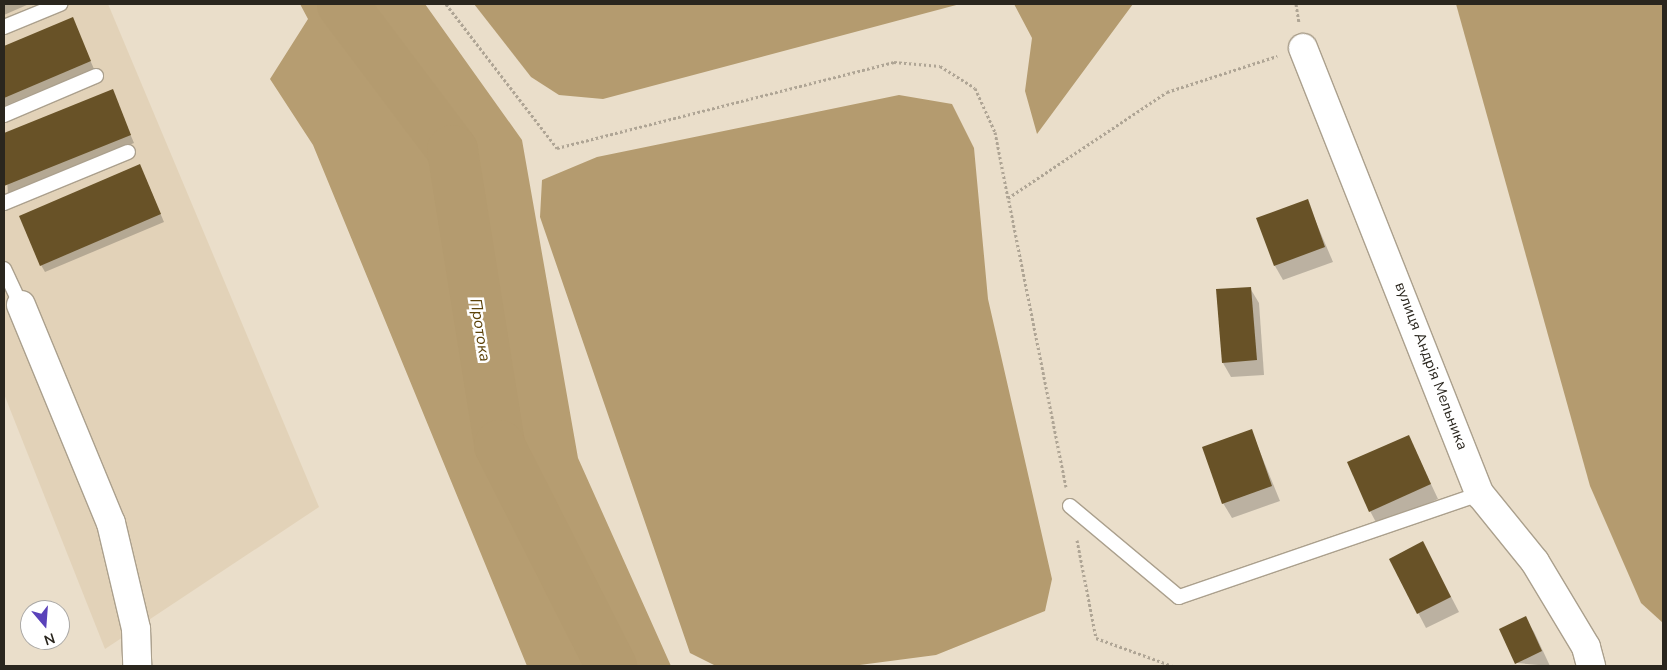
<!DOCTYPE html>
<html>
<head>
<meta charset="utf-8">
<style>
	body { margin:0 }
	#map { position:relative; width:1667px; height:670px; overflow:hidden; background:#eadeca; font-family:"Nunito Sans",sans-serif }
	div>[style] { position:absolute }
	.built>* { inset:0; background:#e2d2b8 }
	.forest>* { inset:0; background:#b69d71 }
	.water>* { inset:0; background:#b49b6f }
	.shadow>* { inset:0; background:#0003 }
	.river>* { height:51px; margin:-25.5px; padding:0 25.5px; transform-origin:25.5px; border-radius:25.5px; background:#b49b6f }
	.building>* { inset:0; background:#685227 }
	.path>* { height:3px; margin-top:-1.5px; transform-origin:0; background:repeating-linear-gradient(90deg,#afa595 0 2.5px,transparent 0 5px) }
	.roads { filter:drop-shadow(1px 0 #aba08d) drop-shadow(-1px 0 #aba08d) drop-shadow(0 1px #aba08d) drop-shadow(0 -1px #aba08d) }
	.service>* { height:14px; margin:-7px; padding:0 7px; transform-origin:7px; border-radius:7px; background:#fff }
	.minor>* { height:28px; margin:-14px; padding:0 14px; transform-origin:14px; border-radius:14px; background:#fff }
	span { translate:-50% -50%; white-space:nowrap; text-align:center; line-height:1.15; -webkit-text-stroke:5px #fff; paint-order:stroke }
	.street-label { font-size:15px; color:#2a261e }
	.water-label { font-size:16px; color:#5d430a; font-style:italic }
	.frame { position:absolute; inset:0; border:5px solid #2a261e; pointer-events:none }
	.north { position:absolute; left:20px; top:600px; width:50px; height:50px; box-sizing:border-box; background:#fff; border:1px solid #aaa8a5; border-radius:50%; rotate:162deg; font-size:14px; font-weight:700; line-height:20px; text-align:center; color:#2a261e }
	.north::after { content:''; display:block; margin:auto; width:18px; height:22px; background:#5a42ba; clip-path:polygon(50% 0,100% 100%,50% 72%,0 100%) }
</style>
</head>
<body>
<div id="map">
	<div class="built">
		<div style="clip-path:polygon(4px 4px,108px 4px,319px 507px,105px 649px,4px 394px)"></div>
	</div>
	<div class="forest">
		<div style="clip-path:polygon(300px 4px,425px 4px,522px 140px,578px 458px,671px 666px,527px 666px,313px 145px,270px 79px,308px 19px)"></div>
	</div>
	<div class="water">
		<div style="clip-path:polygon(474px 4px,960px 4px,603px 99px,559px 95px,531px 77px)"></div>
		<div style="clip-path:polygon(1003px 4px,1133px 4px,1037px 134px,1025px 91px,1032px 38px,1014px 4px)"></div>
		<div style="clip-path:polygon(1456px 4px,1663px 4px,1663px 623px,1641px 603px,1590px 486px)"></div>
		<div style="clip-path:polygon(899px 95px,952px 104px,974px 148px,988px 299px,1052px 579px,1045px 611px,936px 655px,852px 666px,716px 666px,690px 653px,540px 217px,542px 180px,597px 157px)"></div>
	</div>
	<div class="shadow">
		<div style="clip-path:polygon(4px 4px,29px 4px,4px 15px)"></div>
		<div style="clip-path:polygon(72px 19px,94px 69px,4px 106px,4px 47px)"></div>
		<div style="clip-path:polygon(112px 91px,134px 143px,8px 194px,4px 134px)"></div>
		<div style="clip-path:polygon(143px 173px,164px 222px,45px 272px,41px 265px)"></div>
		<div style="clip-path:polygon(1307px 201px,1333px 262px,1283px 280px,1275px 266px)"></div>
		<div style="clip-path:polygon(1250px 288px,1259px 303px,1264px 375px,1231px 377px,1223px 363px)"></div>
		<div style="clip-path:polygon(1251px 430px,1280px 501px,1232px 518px,1223px 503px)"></div>
		<div style="clip-path:polygon(1409px 437px,1438px 499px,1378px 526px,1370px 511px)"></div>
		<div style="clip-path:polygon(1423px 543px,1459px 612px,1426px 628px,1390px 559px)"></div>
		<div style="clip-path:polygon(1525px 618px,1534px 632px,1550px 666px,1517px 663px)"></div>
	</div>
	<div class="river">
		<div style="left:342px;top:4px;width:183px;rotate:53deg"></div>
		<div style="left:452px;top:150px;width:299px;rotate:80.9deg"></div>
		<div style="left:499px;top:445px;width:248px;rotate:63.1deg"></div>
	</div>
	<div class="building">
		<div style="clip-path:polygon(73px 17px,91px 61px,4px 98px,4px 46px)"></div>
		<div style="clip-path:polygon(113px 89px,131px 135px,4px 186px,4px 133px)"></div>
		<div style="clip-path:polygon(140px 164px,161px 214px,40px 266px,19px 216px)"></div>
		<div style="clip-path:polygon(1308px 199px,1325px 247px,1274px 266px,1256px 218px)"></div>
		<div style="clip-path:polygon(1251px 287px,1257px 360px,1222px 363px,1216px 289px)"></div>
		<div style="clip-path:polygon(1252px 429px,1272px 486px,1222px 504px,1202px 447px)"></div>
		<div style="clip-path:polygon(1409px 435px,1431px 484px,1369px 512px,1347px 462px)"></div>
		<div style="clip-path:polygon(1423px 541px,1451px 597px,1417px 614px,1389px 559px)"></div>
		<div style="clip-path:polygon(1526px 616px,1542px 651px,1515px 664px,1499px 629px)"></div>
	</div>
	<div class="path">
		<div style="left:446px;top:4px;width:182px;rotate:52.4deg"></div>
		<div style="left:557px;top:148px;width:348px;rotate:-14.3deg"></div>
		<div style="left:894px;top:62px;width:46px;rotate:5deg"></div>
		<div style="left:940px;top:66px;width:41px;rotate:32.2deg"></div>
		<div style="left:975px;top:88px;width:48px;rotate:65.6deg"></div>
		<div style="left:995px;top:132px;width:67px;rotate:78.9deg"></div>
		<div style="left:1296px;top:4px;width:18px;rotate:81deg"></div>
		<div style="left:1066px;top:487px;width:295px;rotate:-101.3deg"></div>
		<div style="left:1008px;top:198px;width:191px;rotate:-33.7deg"></div>
		<div style="left:1167px;top:92px;width:116px;rotate:-18.1deg"></div>
		<div style="left:1077px;top:540px;width:100px;rotate:79deg"></div>
		<div style="left:1096px;top:638px;width:82px;rotate:20deg"></div>
	</div>
	<div class="roads">
		<div class="service">
			<div style="left:4px;top:27px;width:61px;rotate:-22.3deg"></div>
			<div style="left:4px;top:115px;width:100px;rotate:-23deg"></div>
			<div style="left:4px;top:203px;width:134px;rotate:-22.4deg"></div>
			<div style="left:4px;top:269px;width:40px;rotate:65deg"></div>
			<div style="left:1070px;top:506px;width:142px;rotate:39.9deg"></div>
			<div style="left:1179px;top:597px;width:318px;rotate:-18.9deg"></div>
		</div>
		<div class="minor">
			<div style="left:1303px;top:48px;width:480px;rotate:68.4deg"></div>
			<div style="left:1480px;top:494px;width:87px;rotate:51deg"></div>
			<div style="left:1535px;top:562px;width:99px;rotate:59deg"></div>
			<div style="left:1586px;top:647px;width:20px;rotate:75deg"></div>
			<div style="left:21px;top:305px;width:236px;rotate:67.6deg"></div>
			<div style="left:111px;top:523px;width:109px;rotate:76.7deg"></div>
			<div style="left:136px;top:629px;width:37px;rotate:88deg"></div>
		</div>
	</div>
	<div class="street-label">
		<span style="left:1431px;top:366px;rotate:69deg">вулиця Андрія Мельника</span>
	</div>
	<div class="water-label">
		<span style="left:480px;top:330px;rotate:81deg">Протока</span>
	</div>
	<div class="frame"></div>
	<div class="north">N</div>
</div>
</body>
</html>
